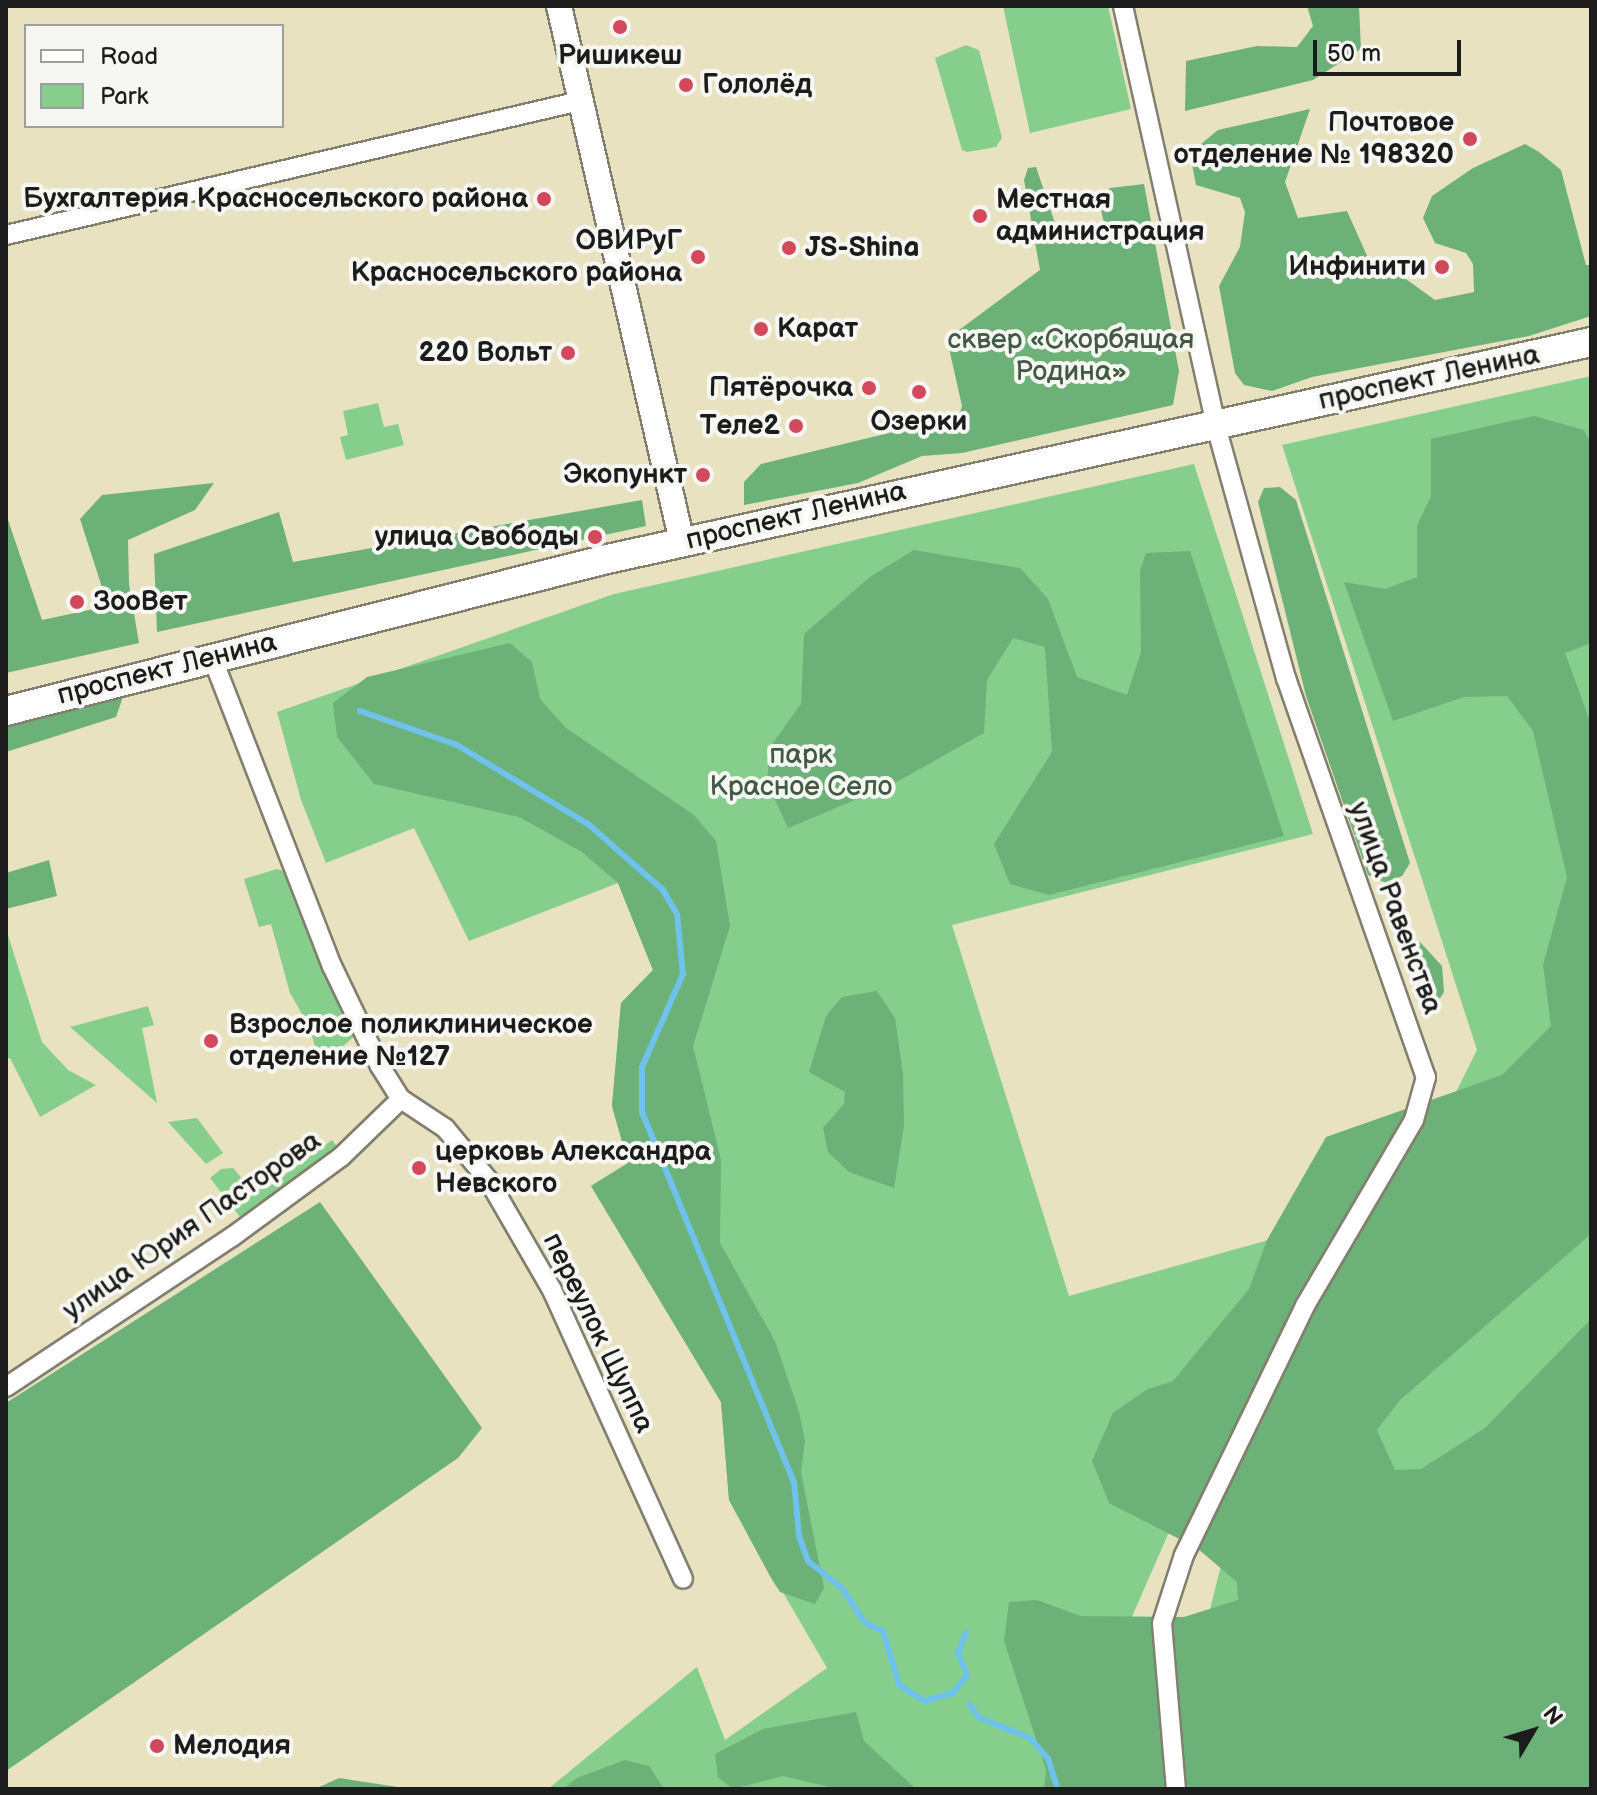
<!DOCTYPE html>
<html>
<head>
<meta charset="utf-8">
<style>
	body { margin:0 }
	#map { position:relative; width:1597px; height:1795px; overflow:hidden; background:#e8e2c1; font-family:"Balsamiq Sans",sans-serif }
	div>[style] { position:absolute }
	.green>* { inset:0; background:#85ce8b }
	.forest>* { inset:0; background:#6cb177 }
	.stream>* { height:6px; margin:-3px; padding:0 3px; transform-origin:3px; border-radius:3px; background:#6fc2eb }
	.roads { filter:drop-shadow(2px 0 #827f6e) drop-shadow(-2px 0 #827f6e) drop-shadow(0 2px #827f6e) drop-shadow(0 -2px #827f6e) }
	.street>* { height:18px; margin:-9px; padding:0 9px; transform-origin:9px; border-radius:9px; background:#fff }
	.secondary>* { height:24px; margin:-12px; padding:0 12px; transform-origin:12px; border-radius:12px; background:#fff }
	.primary>* { height:28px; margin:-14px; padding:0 14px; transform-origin:14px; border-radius:14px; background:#fff }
	.dots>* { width:22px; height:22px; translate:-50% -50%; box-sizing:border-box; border:4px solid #f6f6f2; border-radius:50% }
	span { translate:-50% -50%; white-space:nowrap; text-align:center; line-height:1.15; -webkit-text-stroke:8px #f6f6f2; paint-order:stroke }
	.poi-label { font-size:28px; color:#1c1c1c; font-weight:700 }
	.left { translate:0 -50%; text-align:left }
	.right { translate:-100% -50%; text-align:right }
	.park-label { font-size:28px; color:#415a43 }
	.street-label { font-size:28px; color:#1c1c1c }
	.frame { position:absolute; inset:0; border:8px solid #1c1c1c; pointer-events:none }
	.legend { position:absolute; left:24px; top:24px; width:260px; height:104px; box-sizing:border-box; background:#f6f6f2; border:2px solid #9f9f9c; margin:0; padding:10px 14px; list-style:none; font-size:24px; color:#1c1c1c }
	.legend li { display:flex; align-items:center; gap:16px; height:40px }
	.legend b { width:40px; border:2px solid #9f9f9c }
	.north { position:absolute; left:1493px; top:1691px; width:80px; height:80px; -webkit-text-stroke:6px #f6f6f2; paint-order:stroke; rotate:52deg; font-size:22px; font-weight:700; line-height:32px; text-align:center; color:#1c1c1c }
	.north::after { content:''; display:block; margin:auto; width:28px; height:36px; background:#1c1c1c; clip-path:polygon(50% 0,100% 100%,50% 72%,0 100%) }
	.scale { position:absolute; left:1313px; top:40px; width:148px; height:36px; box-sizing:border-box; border:4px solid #1c1c1c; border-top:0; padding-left:10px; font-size:24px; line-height:28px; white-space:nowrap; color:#1c1c1c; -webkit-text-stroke:6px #f6f6f2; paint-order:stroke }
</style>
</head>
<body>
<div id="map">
	<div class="green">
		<div style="clip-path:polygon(1003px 6px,1108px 6px,1131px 109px,1030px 133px)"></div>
		<div style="clip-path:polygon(966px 45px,979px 50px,1002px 138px,996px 147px,967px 152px,962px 150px,935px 58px)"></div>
		<div style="clip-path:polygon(1591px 376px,1591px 1789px,1195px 1668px,1223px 1558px,1477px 1050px,1282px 445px)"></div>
		<div style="clip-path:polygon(378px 403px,384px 427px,398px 424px,404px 445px,346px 460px,340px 437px,348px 435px,343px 411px)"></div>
		<div style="clip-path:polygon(1194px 464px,1313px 834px,952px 925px,1069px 1296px,1318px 1226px,1224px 1407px,1116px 1653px,1140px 1789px,548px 1789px,697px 1667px,725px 1740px,827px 1668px,729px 1500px,721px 1402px,591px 1186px,628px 1163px,612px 1106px,621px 1003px,653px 970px,618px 883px,469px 941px,414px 828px,326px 863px,301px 800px,277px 712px,614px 594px)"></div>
		<div style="clip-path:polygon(277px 869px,286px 872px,357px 1034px,320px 1066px,310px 1028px,290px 993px,271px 924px,259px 927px,244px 879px)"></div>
		<div style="clip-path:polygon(6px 929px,42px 1042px,68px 1070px,96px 1085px,40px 1117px,10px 1058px,6px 1059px)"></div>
		<div style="clip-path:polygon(148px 1006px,154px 1025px,142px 1028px,157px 1103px,70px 1027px)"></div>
		<div style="clip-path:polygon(197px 1118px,223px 1153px,206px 1164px,168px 1122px)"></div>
		<div style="clip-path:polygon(332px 1140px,340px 1150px,244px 1222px,210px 1178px,221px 1169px,233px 1168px,251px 1189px,267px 1188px)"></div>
	</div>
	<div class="forest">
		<div style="clip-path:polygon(1307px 6px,1359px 6px,1361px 49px,1313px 80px,1185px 111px,1186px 61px,1257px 46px,1297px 47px,1313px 26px)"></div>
		<div style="clip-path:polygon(1310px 109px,1285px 182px,1298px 218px,1347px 211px,1372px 267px,1392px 269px,1435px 300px,1474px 292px,1473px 264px,1466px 253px,1435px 243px,1423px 218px,1432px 196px,1473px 168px,1525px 144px,1539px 152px,1561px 170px,1586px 265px,1591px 265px,1591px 316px,1529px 336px,1312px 377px,1272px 391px,1244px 385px,1235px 373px,1219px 286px,1240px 247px,1245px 212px,1240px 198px,1196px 185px,1190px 153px,1218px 130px)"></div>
		<div style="clip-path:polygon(1036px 167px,1060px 238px,1105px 227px,1098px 197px,1110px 188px,1144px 184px,1179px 371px,1173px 405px,962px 453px,922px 456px,858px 483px,744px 505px,744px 482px,761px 464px,959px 416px,962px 406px,947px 339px,1040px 270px,1024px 180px,1028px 168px)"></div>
		<div style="clip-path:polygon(1534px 416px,1584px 430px,1591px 443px,1591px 643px,1565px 653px,1591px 724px,1591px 1234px,1400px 1400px,1377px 1430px,1395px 1470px,1421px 1469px,1485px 1428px,1591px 1319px,1591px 1789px,1044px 1789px,1046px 1770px,1004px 1641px,1009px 1602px,1037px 1600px,1080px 1616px,1184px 1617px,1238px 1600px,1237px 1582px,1197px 1548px,1109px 1503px,1092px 1461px,1113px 1413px,1146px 1390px,1173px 1381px,1249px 1289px,1267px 1240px,1326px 1137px,1502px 1075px,1551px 1026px,1543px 965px,1567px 877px,1533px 731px,1507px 696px,1464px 697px,1393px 721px,1344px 582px,1385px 589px,1417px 577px,1417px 526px,1431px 496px,1431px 439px)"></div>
		<div style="clip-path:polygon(214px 483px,195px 510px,128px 540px,129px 584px,139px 643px,6px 673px,6px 514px,42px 620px,108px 606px,80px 519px,102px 495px)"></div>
		<div style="clip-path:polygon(1280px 487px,1296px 500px,1410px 863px,1402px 876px,1386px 883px,1368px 875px,1306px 696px,1258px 502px,1264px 488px)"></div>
		<div style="clip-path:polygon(642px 500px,646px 526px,157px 632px,154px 554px,279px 512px,293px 562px)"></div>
		<div style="clip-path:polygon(914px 550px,1020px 568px,1048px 599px,1077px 677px,1127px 695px,1141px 652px,1140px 571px,1146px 553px,1190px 551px,1284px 836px,1049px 895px,1010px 884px,994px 844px,1052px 752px,1045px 647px,1013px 638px,987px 680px,984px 733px,893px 784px,788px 828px,767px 783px,770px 747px,801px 704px,804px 634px,870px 577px)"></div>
		<div style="clip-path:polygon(510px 643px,532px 662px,540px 699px,566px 728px,694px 815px,716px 841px,730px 926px,693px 1046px,721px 1160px,720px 1243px,775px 1341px,799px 1412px,805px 1441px,801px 1472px,824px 1588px,815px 1604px,780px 1592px,771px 1578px,729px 1500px,721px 1402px,591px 1186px,628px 1163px,612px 1106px,621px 1003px,653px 970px,618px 883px,582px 852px,519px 817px,374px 784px,337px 737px,333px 703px,367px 677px)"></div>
		<div style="clip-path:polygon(126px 688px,116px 717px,6px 752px,6px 724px)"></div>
		<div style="clip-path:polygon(49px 860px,57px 896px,6px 909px,6px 873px)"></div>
		<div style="clip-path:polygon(1405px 941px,1420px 942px,1442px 966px,1444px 992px,1435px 1006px,1424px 997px,1407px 963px)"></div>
		<div style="clip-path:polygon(877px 991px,895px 1018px,903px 1074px,904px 1126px,894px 1188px,849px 1172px,828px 1152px,823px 1128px,844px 1104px,845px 1092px,809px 1072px,826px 1016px,842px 997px)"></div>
		<div style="clip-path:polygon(320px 1202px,482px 1428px,458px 1458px,6px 1771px,6px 1403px)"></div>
		<div style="clip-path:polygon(856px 1712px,864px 1741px,916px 1789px,837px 1789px,783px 1776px,733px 1789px,718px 1777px,715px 1754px,763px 1729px)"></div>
		<div style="clip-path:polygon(625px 1760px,649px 1766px,664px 1789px,563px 1789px,577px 1778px)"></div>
		<div style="clip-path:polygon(339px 1778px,404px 1788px,405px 1789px,315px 1789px)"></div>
	</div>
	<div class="stream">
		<div style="left:360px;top:711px;width:103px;rotate:19.3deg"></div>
		<div style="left:457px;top:745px;width:153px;rotate:31.1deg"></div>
		<div style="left:588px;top:824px;width:100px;rotate:41.3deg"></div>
		<div style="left:663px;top:890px;width:28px;rotate:60deg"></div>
		<div style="left:677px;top:914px;width:60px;rotate:84.3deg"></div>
		<div style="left:683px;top:974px;width:102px;rotate:113.8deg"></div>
		<div style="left:642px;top:1067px;width:45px;rotate:90deg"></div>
		<div style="left:642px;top:1112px;width:400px;rotate:67.7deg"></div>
		<div style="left:794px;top:1482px;width:54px;rotate:84.7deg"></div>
		<div style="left:799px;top:1536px;width:27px;rotate:70deg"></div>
		<div style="left:808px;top:1561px;width:43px;rotate:38.5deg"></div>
		<div style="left:842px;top:1588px;width:42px;rotate:56.7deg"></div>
		<div style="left:865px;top:1623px;width:20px;rotate:24deg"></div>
		<div style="left:883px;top:1631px;width:56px;rotate:73.5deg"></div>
		<div style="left:899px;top:1685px;width:31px;rotate:32deg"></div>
		<div style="left:925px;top:1701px;width:29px;rotate:-16deg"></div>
		<div style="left:953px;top:1693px;width:23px;rotate:-52deg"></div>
		<div style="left:967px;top:1675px;width:24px;rotate:-112deg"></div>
		<div style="left:958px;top:1653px;width:22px;rotate:-69deg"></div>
		<div style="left:970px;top:1705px;width:14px;rotate:56deg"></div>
		<div style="left:978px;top:1717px;width:56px;rotate:22deg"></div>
		<div style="left:1030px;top:1738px;width:28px;rotate:49deg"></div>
		<div style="left:1048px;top:1759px;width:32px;rotate:72deg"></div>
	</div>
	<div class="roads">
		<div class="street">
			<div style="left:1123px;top:6px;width:430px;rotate:77.5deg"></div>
			<div style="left:1216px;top:426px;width:262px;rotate:74.5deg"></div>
			<div style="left:1286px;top:678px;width:423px;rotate:70.7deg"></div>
			<div style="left:1426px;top:1077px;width:45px;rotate:105.6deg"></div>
			<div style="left:1414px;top:1120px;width:216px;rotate:120.4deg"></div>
			<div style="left:1305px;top:1306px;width:277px;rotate:115.9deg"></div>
			<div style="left:1184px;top:1555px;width:71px;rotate:107.9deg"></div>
			<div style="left:1162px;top:1623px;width:167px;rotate:85.2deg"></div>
			<div style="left:6px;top:235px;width:589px;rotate:-13.14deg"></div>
			<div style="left:212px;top:657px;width:331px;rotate:68.8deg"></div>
			<div style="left:332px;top:966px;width:111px;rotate:64.4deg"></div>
			<div style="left:380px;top:1066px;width:39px;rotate:58deg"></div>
			<div style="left:401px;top:1099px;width:53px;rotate:33.4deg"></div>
			<div style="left:445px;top:1128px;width:69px;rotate:50.3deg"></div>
			<div style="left:489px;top:1181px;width:126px;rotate:60deg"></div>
			<div style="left:552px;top:1290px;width:317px;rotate:65.6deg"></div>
			<div style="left:6px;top:1387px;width:271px;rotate:-33.6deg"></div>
			<div style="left:232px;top:1237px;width:135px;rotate:-36.3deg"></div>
			<div style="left:341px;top:1157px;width:83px;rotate:-44deg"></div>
		</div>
		<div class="secondary">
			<div style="left:559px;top:6px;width:550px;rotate:77.08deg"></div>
		</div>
		<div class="primary">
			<div style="left:6px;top:711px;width:616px;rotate:-14.19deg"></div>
			<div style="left:603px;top:560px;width:1012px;rotate:-12.44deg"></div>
		</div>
	</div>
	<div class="dots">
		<div style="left:620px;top:27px;background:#d1495b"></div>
		<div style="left:686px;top:85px;background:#d1495b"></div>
		<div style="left:1470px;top:139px;background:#d1495b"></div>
		<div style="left:544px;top:199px;background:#d1495b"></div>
		<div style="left:980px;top:216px;background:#d1495b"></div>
		<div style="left:789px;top:248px;background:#d1495b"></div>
		<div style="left:698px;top:257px;background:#d1495b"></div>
		<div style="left:1442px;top:267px;background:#d1495b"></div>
		<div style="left:761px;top:329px;background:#d1495b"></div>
		<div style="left:568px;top:353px;background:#d1495b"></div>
		<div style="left:869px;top:388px;background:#d1495b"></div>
		<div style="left:919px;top:392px;background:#d1495b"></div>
		<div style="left:796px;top:426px;background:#d1495b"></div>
		<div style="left:703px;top:475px;background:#d1495b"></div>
		<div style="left:595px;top:537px;background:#d1495b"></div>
		<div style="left:77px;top:602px;background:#d1495b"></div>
		<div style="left:211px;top:1041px;background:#d1495b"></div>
		<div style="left:419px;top:1168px;background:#d1495b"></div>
		<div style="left:157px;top:1746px;background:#d1495b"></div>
	</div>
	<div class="poi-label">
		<span style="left:620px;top:56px">Ришикеш</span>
		<span class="left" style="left:702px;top:85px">Гололёд</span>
		<span class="right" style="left:1454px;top:139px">Почтовое<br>отделение № 198320</span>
		<span class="right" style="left:528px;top:199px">Бухгалтерия Красносельского района</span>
		<span class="left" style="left:996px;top:216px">Местная<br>администрация</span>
		<span class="right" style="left:682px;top:257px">ОВИРуГ<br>Красносельского района</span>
		<span class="left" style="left:805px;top:248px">JS-Shina</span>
		<span class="right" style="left:1426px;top:267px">Инфинити</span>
		<span class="left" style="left:777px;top:329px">Карат</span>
		<span class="right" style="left:552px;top:353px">220 Вольт</span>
		<span class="right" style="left:853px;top:388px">Пятёрочка</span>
		<span style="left:919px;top:422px">Озерки</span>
		<span class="right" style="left:780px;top:426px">Теле2</span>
		<span class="right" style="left:687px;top:475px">Экопункт</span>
		<span class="right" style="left:579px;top:537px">улица Свободы</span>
		<span class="left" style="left:93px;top:602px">ЗооВет</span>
		<span class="left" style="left:229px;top:1041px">Взрослое поликлиническое<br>отделение №127</span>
		<span class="left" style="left:435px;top:1168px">церковь Александра<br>Невского</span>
		<span class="left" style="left:173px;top:1746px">Мелодия</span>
	</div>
	<div class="park-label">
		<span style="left:1071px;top:356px">сквер «Скорбящая<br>Родина»</span>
		<span style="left:801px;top:771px">парк<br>Красное Село</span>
	</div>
	<div class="street-label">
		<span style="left:1429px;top:378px;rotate:-12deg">проспект Ленина</span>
		<span style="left:796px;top:516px;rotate:-13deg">проспект Ленина</span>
		<span style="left:167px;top:669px;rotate:-14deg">проспект Ленина</span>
		<span style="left:1395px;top:908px;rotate:70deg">улица Равенства</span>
		<span style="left:192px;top:1226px;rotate:-35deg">улица Юрия Пасторова</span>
		<span style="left:598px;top:1333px;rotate:64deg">переулок Щуппа</span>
	</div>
	<div class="frame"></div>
	<ul class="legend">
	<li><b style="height:10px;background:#fff"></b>Road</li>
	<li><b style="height:22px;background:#85ce8b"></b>Park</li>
	</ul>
	<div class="north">N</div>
	<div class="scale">50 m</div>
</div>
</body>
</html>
